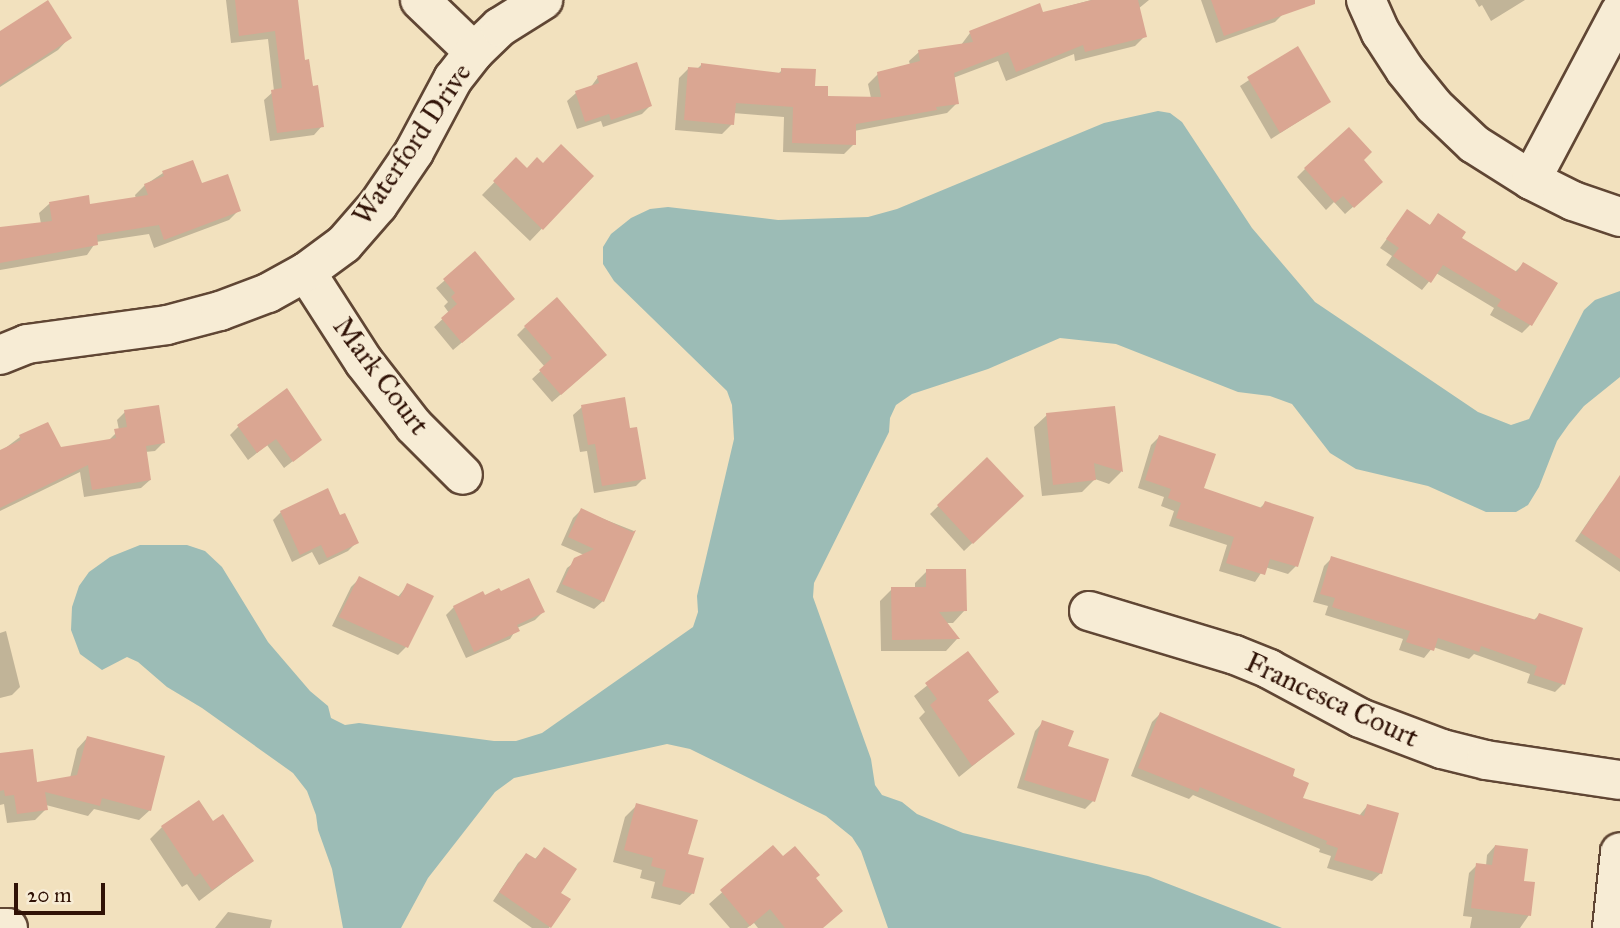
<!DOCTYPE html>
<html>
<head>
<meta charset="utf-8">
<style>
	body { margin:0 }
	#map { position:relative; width:1620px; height:928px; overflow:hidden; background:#f2e1be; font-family:"IM FELL Great Primer",serif }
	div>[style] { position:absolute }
	.water>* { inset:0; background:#9cbcb6 }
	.shadow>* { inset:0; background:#0003 }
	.building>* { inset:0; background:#daa692 }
	.roads { filter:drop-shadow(2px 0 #604634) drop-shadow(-2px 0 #604634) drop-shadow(0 2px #604634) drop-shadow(0 -2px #604634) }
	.minor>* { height:38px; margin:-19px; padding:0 19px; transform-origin:19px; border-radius:19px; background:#f7ecd5 }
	span { translate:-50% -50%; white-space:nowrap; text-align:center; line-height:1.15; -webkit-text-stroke:6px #f7ecd5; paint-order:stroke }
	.street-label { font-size:28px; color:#301206 }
	.scale { position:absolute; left:14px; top:883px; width:91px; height:32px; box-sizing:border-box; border:4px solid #301206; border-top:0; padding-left:9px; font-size:21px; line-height:24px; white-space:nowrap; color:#301206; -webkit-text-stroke:5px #f7ecd5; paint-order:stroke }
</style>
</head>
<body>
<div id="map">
	<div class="water">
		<div style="clip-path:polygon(1158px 111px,1170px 113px,1182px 122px,1252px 228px,1315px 302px,1478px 412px,1511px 425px,1529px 419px,1584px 310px,1595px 300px,1620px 291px,1620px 377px,1584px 406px,1569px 424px,1557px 441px,1539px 487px,1528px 505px,1516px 512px,1486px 512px,1428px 486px,1356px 469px,1330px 453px,1292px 404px,1270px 396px,1238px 392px,1116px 344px,1060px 338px,988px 369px,912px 394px,896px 405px,890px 418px,889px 432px,814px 583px,813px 597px,871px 759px,875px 785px,882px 795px,902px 802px,917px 814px,963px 833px,1148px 876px,1282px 928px,888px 928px,861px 851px,852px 837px,826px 816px,690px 749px,667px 744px,514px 778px,495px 792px,428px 878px,401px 928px,343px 928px,332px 869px,318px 830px,316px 815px,307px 791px,293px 773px,202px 708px,167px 687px,138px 662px,127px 657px,102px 670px,80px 654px,71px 630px,72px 607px,79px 586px,89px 572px,110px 557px,140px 545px,187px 545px,205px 551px,222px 567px,268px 642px,310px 691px,328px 706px,331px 718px,345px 725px,359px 723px,494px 741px,516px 741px,542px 733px,693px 627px,698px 612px,697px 596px,734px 439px,732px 405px,727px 391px,614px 281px,603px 264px,603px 247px,611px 234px,631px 218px,650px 209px,668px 207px,778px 220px,868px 217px,897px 209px,1104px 123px)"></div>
	</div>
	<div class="shadow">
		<div style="clip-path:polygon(226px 0,297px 0,303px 62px,322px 126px,314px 135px,270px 141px,264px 100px,274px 91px,268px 39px,231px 43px)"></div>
		<div style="clip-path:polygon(1091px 0,1149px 0,1138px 9px,1145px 36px,1135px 46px,1075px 61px,1074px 54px,1006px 81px,998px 61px,953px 78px,957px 103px,947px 113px,854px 131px,854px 144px,844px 154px,783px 152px,784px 117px,733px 113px,732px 124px,722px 134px,675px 130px,679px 78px,689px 68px,697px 69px,702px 64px,777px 75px,782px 70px,826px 97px,871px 98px,868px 84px,878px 74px,910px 65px,909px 61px,919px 52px,961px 45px,970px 33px)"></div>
		<div style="clip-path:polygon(1201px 0,1278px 0,1283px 14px,1275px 22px,1216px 43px)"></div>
		<div style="clip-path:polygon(1475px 0,1525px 0,1491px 21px,1482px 5px,1479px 7px)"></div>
		<div style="clip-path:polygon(0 33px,70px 37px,58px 50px,0 87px)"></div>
		<div style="clip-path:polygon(1297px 48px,1329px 102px,1271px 139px,1240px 86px)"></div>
		<div style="clip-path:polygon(598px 77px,650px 106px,642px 114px,603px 127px,601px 121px,577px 129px,567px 101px,576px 93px,590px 88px)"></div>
		<div style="clip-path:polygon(516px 160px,527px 170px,543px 165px,592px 176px,530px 241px,482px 195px)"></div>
		<div style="clip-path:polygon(1361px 160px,1373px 189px,1345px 214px,1334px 202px,1326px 210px,1297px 177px,1305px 169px)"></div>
		<div style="clip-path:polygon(163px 173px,201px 186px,239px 210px,229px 220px,154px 248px,149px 234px,96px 242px,87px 255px,0 270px,0 229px,41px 224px,39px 213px,49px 204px,89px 206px,136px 199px,135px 195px,145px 185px)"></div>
		<div style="clip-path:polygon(1407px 212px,1429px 226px,1438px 216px,1459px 238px,1515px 272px,1523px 264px,1555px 283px,1530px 325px,1522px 333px,1490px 315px,1494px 308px,1436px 273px,1422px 290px,1386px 265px,1392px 256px,1380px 248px)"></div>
		<div style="clip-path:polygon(475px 254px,505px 306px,453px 350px,434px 327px,449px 313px,444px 306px,448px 302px,436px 288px)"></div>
		<div style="clip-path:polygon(525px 327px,597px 363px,552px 402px,532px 379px,545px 367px,517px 335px)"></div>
		<div style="clip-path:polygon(582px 407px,629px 430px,644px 478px,636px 486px,594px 493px,587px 451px,580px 452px,573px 415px)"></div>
		<div style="clip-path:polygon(1114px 408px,1121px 472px,1109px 484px,1095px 479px,1082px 492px,1042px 496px,1034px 427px,1047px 415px)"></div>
		<div style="clip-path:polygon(125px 412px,163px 443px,155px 451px,145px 452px,150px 480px,141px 488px,84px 497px,80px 472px,0 511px,0 452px,20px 437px,60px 449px,107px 442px,119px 430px,117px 420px)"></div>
		<div style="clip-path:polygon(238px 427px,320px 440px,284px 468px,267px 445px,248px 460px,230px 435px)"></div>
		<div style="clip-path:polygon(1159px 437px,1202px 489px,1259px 509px,1265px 503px,1296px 566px,1288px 574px,1265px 567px,1255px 582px,1219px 571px,1227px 545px,1169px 526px,1174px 511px,1161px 506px,1164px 497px,1138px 488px,1151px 445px)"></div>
		<div style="clip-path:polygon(987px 459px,1022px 496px,964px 551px,930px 514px)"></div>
		<div style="clip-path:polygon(1620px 493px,1620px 572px,1575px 541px,1600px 504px,1608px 496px)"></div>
		<div style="clip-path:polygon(581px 510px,634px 531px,603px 601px,594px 609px,556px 592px,567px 568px,584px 555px,561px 545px,573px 518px)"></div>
		<div style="clip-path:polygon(281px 512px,339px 517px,356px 543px,348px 551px,319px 565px,312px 552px,292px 562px,273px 520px)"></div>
		<div style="clip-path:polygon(1332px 558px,1533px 621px,1539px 615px,1563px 684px,1555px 692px,1527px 683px,1530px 674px,1474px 654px,1469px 659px,1433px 647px,1424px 658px,1399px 650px,1403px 639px,1325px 615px,1328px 606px,1313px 602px,1324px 566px)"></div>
		<div style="clip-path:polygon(927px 571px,965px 610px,953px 623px,945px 623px,957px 639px,946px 651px,881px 651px,880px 601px,892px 589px,915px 588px,915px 583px)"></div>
		<div style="clip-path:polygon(359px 579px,397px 598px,408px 585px,406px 647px,398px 655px,332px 626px,351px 587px)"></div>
		<div style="clip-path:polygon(484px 597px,543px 612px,535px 620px,517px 628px,510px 639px,466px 658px,446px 615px,454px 607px)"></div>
		<div style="clip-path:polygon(6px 631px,20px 687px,12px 695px,0 698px,0 633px)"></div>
		<div style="clip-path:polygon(968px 653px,997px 692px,987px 701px,1012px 734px,959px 777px,919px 718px,925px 712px,914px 696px)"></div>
		<div style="clip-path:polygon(1160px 714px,1290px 777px,1300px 799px,1359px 816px,1367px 806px,1381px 873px,1372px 881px,1327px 868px,1331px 856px,1319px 852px,1320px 849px,1193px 795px,1189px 799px,1131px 776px,1152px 722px)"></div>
		<div style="clip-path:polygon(1043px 722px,1066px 747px,1093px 801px,1085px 809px,1017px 788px,1035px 731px)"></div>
		<div style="clip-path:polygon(87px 738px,150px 810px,139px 820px,94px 809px,88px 816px,46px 805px,46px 809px,35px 820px,7px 823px,4px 804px,0 805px,0 755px,36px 784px,70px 778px,77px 749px)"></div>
		<div style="clip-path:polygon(637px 805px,686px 856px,693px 893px,680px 905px,651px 898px,655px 882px,640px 878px,642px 870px,613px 862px,625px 817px)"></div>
		<div style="clip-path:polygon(213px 823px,252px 861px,199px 901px,187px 884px,182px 887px,150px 839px,162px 827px)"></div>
		<div style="clip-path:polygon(1495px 846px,1522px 883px,1529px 915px,1520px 928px,1470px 928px,1472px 917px,1463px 916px,1469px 873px,1477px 865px,1486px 866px,1487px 855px)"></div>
		<div style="clip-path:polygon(773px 847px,782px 859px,814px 878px,823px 928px,758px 928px,754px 923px,747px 928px,730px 928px,709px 904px)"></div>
		<div style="clip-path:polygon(544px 849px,559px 893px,568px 900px,549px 928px,532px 928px,493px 901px,518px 863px,526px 855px,534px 860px)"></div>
		<div style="clip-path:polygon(228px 912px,272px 920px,270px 928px,215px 928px)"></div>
	</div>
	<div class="building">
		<div style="clip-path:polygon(48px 0,72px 38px,0 85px,0 31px)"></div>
		<div style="clip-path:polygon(235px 0,298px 0,305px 60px,309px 59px,313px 86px,318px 85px,324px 127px,277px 133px,271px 90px,282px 88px,275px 31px,239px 36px)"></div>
		<div style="clip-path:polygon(1092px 0,1138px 0,1147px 37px,1085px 52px,1083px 45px,1016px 72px,1008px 52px,954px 73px,959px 104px,936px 107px,937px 110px,856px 124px,856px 145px,792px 143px,793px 107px,736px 103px,734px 125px,684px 120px,688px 67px,701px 68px,701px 63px,781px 73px,781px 68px,816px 69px,815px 86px,828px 86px,828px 96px,881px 97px,877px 72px,920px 61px,918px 50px,973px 42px,969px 31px,1040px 3px,1043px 12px)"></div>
		<div style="clip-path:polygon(1211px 0,1315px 0,1315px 4px,1224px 36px)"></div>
		<div style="clip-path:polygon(1298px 46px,1331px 102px,1280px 133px,1247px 77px)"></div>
		<div style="clip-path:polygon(637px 62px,652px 106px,611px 120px,609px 114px,585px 122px,575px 91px,599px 83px,597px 76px)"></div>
		<div style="clip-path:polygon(1349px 127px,1372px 152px,1364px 160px,1383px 182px,1354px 208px,1343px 196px,1335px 203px,1304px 168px)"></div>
		<div style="clip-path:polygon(561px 144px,594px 176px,543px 230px,493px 181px,516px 157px,527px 168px,537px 157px,543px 163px)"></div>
		<div style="clip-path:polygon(193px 160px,202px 183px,228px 174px,241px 211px,164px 240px,159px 225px,97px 235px,98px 245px,0 263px,0 227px,52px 221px,49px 202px,89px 195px,90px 204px,148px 195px,144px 184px,164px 176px,162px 171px)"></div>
		<div style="clip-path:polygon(1407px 209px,1430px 225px,1438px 213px,1466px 232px,1462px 238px,1517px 272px,1523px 262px,1558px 283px,1532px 326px,1497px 306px,1501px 300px,1443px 265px,1431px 283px,1393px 256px,1399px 248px,1386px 239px)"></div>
		<div style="clip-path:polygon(475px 251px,515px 299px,462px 343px,441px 318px,457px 304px,451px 297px,455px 293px,443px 279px)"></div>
		<div style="clip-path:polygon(557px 297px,607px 355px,561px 395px,539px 370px,552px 358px,524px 326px)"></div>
		<div style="clip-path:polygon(287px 388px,322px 440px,293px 462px,276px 439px,257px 453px,237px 425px)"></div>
		<div style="clip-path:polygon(625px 397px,630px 428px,637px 427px,646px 479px,602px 486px,595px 444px,588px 445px,581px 405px)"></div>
		<div style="clip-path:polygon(159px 405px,165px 443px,146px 446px,151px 480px,92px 490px,88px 465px,0 508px,0 450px,21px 440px,19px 435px,48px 422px,61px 447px,116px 438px,114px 429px,127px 427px,124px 410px)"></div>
		<div style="clip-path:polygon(1115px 406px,1123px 472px,1094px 463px,1096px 480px,1053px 485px,1046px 413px)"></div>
		<div style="clip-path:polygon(1159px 435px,1216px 454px,1204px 488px,1262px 508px,1265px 501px,1314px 517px,1298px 567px,1270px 559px,1265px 575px,1226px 563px,1234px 537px,1176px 518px,1181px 503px,1168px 498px,1171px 489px,1145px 480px)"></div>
		<div style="clip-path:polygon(987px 457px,1024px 496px,973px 544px,937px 505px)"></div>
		<div style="clip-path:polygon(1620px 475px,1620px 559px,1581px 533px)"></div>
		<div style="clip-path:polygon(328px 488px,340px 515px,345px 513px,359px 543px,327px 558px,321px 545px,300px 555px,280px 511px)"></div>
		<div style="clip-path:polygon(581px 508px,632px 532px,636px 530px,604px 602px,562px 584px,574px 558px,594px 549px,568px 537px)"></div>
		<div style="clip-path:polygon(1331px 556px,1536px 620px,1539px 613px,1583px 628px,1565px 685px,1534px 675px,1537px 666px,1481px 646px,1479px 652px,1438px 638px,1434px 651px,1406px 642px,1410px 631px,1332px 607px,1335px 598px,1320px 594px)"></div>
		<div style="clip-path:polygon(926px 569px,966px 569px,967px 611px,939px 612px,960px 639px,892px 640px,891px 587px,926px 587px)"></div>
		<div style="clip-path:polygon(359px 576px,400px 597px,407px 583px,434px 596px,408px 648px,339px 617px)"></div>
		<div style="clip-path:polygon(529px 578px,545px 612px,517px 625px,520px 631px,474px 652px,453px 606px,483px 591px,485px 595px,499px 588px,501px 591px)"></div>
		<div style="clip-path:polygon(968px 651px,999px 692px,988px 700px,1015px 734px,972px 766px,930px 705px,937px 699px,925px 683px)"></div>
		<div style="clip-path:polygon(1160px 712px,1295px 769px,1293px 776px,1309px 783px,1303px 798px,1364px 816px,1367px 804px,1399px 813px,1382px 874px,1334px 860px,1338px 848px,1326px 844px,1327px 841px,1200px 787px,1198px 792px,1138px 768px)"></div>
		<div style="clip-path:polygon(1042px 720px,1074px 731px,1068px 746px,1109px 759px,1095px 802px,1024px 780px)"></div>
		<div style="clip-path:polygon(87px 736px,165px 756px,151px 811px,102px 798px,100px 806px,45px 792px,48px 810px,17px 814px,14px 795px,5px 796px,4px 790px,0 791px,0 753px,33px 749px,37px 782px,77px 775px)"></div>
		<div style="clip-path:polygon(199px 800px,213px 821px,223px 814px,254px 861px,212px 890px,200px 873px,195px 877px,161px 826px)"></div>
		<div style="clip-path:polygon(636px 803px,698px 820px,688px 854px,704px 858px,694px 894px,662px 886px,666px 870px,651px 866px,653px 858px,624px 850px)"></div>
		<div style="clip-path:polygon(773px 845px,783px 856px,795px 846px,820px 875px,816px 878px,843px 911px,823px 928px,785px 928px,770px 909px,750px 926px,720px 890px)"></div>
		<div style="clip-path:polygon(1495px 845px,1528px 849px,1524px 881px,1535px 882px,1531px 916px,1471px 908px,1476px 863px,1492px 865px)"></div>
		<div style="clip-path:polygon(544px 847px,577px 869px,561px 893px,571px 899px,551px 928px,499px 892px,526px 853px,536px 859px)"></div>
	</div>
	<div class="roads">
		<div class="minor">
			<div style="left:420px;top:0;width:75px;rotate:43.9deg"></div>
			<div style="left:1366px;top:0;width:36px;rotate:66deg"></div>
			<div style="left:1381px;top:33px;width:44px;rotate:57deg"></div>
			<div style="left:1405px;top:70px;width:46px;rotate:51.1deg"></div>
			<div style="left:1434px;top:106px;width:55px;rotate:43.5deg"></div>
			<div style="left:1474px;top:144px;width:67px;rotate:32.3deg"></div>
			<div style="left:1531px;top:180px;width:47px;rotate:26.6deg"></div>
			<div style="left:1573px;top:201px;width:50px;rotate:18.8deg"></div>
			<div style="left:1531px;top:180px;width:190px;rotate:-62.1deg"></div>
			<div style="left:306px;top:272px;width:107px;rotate:57.2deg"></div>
			<div style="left:364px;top:362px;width:81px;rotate:52deg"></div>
			<div style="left:414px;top:426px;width:69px;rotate:45deg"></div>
			<div style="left:0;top:355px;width:29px;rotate:-22deg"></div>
			<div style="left:27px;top:344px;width:141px;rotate:-7.7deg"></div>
			<div style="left:167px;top:325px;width:55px;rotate:-14.8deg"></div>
			<div style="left:220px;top:311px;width:51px;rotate:-20.6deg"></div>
			<div style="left:268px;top:293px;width:43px;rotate:-28.9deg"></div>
			<div style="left:306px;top:272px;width:47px;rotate:-36.4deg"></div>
			<div style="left:344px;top:244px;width:52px;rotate:-48.9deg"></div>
			<div style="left:378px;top:205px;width:64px;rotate:-55.8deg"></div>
			<div style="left:414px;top:152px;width:83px;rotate:-61.9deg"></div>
			<div style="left:453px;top:79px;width:34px;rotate:-52deg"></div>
			<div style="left:474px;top:52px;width:36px;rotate:-44deg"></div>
			<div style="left:500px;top:27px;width:51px;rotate:-32.1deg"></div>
			<div style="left:1089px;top:611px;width:152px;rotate:16.8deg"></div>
			<div style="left:1235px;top:655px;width:37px;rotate:22deg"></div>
			<div style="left:1269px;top:669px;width:103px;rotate:28.3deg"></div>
			<div style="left:1360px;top:718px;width:88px;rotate:20.7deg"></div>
			<div style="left:1442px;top:749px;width:45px;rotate:14deg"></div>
			<div style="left:1486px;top:760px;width:135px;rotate:8.5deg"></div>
			<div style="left:0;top:928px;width:8px"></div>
			<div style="left:1612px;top:928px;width:76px;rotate:-84deg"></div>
		</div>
	</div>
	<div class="street-label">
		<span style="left:412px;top:144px;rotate:-56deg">Waterford Drive</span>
		<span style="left:381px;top:376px;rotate:53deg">Mark Court</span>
		<span style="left:1332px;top:700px;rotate:25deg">Francesca Court</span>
	</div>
	<div class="scale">20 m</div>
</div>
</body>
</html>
